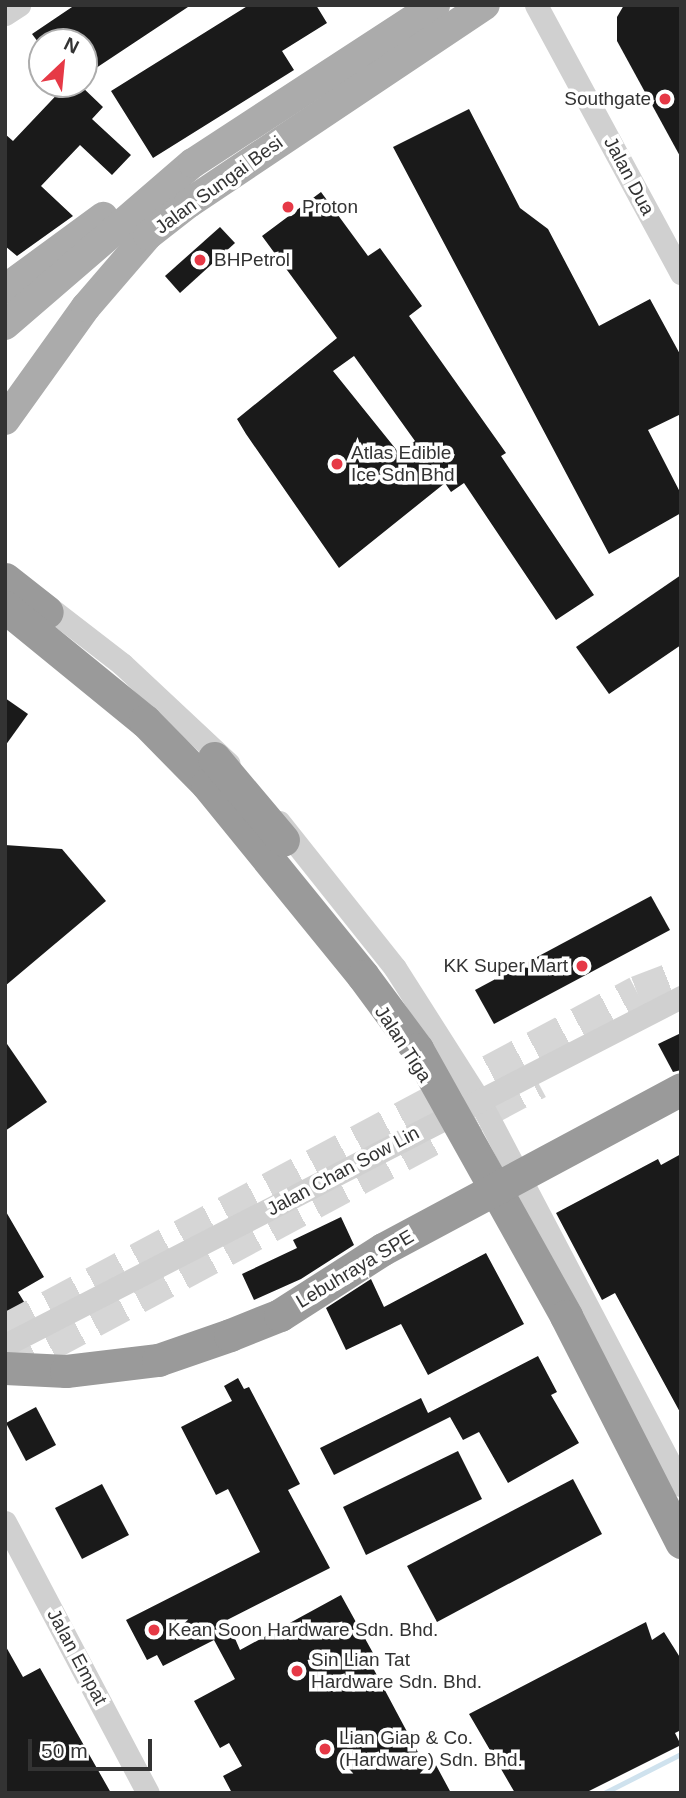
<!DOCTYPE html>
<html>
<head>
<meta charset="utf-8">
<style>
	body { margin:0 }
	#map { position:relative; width:686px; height:1798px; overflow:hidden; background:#fff; font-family:Arial,sans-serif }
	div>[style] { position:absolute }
	.stream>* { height:5px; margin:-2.5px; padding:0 2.5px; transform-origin:2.5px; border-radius:2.5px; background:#cfe2ee }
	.building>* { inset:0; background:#1a1a1a }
	.highway-tunnel>* { height:33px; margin-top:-16.5px; transform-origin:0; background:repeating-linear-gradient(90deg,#d6d6d6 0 33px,transparent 0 50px) }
	.minor>* { height:23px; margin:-11.5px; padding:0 11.5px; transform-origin:11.5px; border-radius:11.5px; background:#d0d0d0 }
	.major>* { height:30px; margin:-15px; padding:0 15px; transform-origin:15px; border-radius:15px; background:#ababab }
	.highway>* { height:33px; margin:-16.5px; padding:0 16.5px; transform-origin:16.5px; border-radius:16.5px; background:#9a9a9a }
	.dots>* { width:19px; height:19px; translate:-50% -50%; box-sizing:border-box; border:4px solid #fff; border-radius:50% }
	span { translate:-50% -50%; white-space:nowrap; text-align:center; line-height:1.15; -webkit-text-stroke:7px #fff; paint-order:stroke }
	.poi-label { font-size:19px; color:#333 }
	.right { translate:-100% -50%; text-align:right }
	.left { translate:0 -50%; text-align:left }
	.street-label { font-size:19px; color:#333 }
	.frame { position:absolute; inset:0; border:7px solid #333; pointer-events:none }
	.north { position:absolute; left:28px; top:28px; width:70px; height:70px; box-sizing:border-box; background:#fff; border:2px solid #adadad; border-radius:50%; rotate:26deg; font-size:19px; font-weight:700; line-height:28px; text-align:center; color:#333 }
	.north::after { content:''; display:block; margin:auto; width:24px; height:32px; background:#e63946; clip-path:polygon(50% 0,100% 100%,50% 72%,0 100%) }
	.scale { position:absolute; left:28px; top:1739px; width:124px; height:32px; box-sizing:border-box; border:4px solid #333; border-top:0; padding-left:9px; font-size:21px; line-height:24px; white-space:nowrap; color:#333; -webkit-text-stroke:5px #fff; paint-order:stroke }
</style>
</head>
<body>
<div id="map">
	<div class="stream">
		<div style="left:604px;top:1793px;width:86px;rotate:-26.9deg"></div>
	</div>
	<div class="building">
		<div style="clip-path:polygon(75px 5px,191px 5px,84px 76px,84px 42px,38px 42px,32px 34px)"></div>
		<div style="clip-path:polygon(249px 5px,316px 5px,327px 23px,282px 51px,294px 70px,153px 158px,111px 91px)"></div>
		<div style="clip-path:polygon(624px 5px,681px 5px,681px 158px,617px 41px,617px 17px)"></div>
		<div style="clip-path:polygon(67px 84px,79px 84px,103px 107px,92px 119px,131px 155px,112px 175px,80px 145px,41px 186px,73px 216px,17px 256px,5px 246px,5px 134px,13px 141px)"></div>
		<div style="clip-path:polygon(469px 109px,520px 208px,548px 229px,599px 326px,650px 299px,681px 356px,681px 414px,648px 430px,681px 494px,681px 513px,609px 554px,393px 147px)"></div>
		<div style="clip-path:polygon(evenodd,321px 192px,368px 256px,380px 248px,422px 306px,409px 316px,506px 453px,501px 456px,594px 595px,556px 620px,464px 483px,451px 492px,445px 483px,339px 568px,246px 434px,237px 419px,337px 338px,262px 236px,321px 192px,354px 356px,415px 441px,399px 453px,333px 371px,354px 356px)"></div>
		<div style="clip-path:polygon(220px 227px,235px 243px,180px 293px,165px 276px)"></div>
		<div style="clip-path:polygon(681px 575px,681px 645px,609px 694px,576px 647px)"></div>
		<div style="clip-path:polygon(5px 698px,28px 714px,5px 746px)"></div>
		<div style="clip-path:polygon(5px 845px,62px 849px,106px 901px,5px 986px)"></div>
		<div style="clip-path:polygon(651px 896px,670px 930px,494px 1024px,475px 990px)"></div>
		<div style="clip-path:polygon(681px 1033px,681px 1070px,673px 1072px,658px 1044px)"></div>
		<div style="clip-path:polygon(5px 1041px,47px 1102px,5px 1131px)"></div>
		<div style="clip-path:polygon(681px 1154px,681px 1414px,615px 1293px,602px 1300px,556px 1213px,658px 1159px,661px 1165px)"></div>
		<div style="clip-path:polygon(5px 1210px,44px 1277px,18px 1292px,26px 1305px,5px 1317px)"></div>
		<div style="clip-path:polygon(341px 1217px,354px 1245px,301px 1279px,254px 1300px,242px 1274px,297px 1248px,293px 1240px)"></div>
		<div style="clip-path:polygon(486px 1253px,524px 1324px,428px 1375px,401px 1324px,346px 1350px,326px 1308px,371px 1279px,384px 1307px)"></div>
		<div style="clip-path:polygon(538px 1356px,557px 1392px,551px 1395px,579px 1443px,508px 1483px,479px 1432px,463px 1440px,450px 1417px,334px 1475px,320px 1448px,421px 1398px,428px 1413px)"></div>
		<div style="clip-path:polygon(238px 1378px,244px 1389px,249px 1387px,300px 1484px,288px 1490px,330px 1568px,227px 1620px,240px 1650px,341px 1595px,378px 1662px,372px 1666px,421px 1758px,430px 1754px,451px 1793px,232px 1793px,223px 1776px,242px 1766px,229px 1743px,220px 1748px,194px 1701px,235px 1679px,214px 1640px,163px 1666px,157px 1655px,147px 1660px,126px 1620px,260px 1552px,228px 1489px,216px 1495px,181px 1427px,232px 1401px,224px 1386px)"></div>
		<div style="clip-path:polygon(36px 1407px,56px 1445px,26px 1461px,6px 1423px)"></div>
		<div style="clip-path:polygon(458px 1451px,482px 1499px,366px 1555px,343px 1507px)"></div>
		<div style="clip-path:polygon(573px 1479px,602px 1534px,437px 1622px,407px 1566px)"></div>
		<div style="clip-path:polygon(102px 1484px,129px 1535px,82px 1559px,55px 1508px)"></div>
		<div style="clip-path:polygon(646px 1622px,652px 1640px,664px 1632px,681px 1659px,681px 1730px,675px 1733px,681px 1745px,585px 1793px,515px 1793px,469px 1714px)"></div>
		<div style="clip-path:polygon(5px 1645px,23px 1677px,40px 1668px,111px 1793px,5px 1793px)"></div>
	</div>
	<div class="highway-tunnel">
		<div style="left:5px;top:1330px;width:717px;rotate:-28.14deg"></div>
		<div style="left:637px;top:992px;width:47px;rotate:-21.1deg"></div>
		<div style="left:5px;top:1368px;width:605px;rotate:-28.22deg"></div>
	</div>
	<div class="minor">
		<div style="left:536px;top:5px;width:305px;rotate:61.6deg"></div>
		<div style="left:5px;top:14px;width:17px;rotate:-33deg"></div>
		<div style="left:38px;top:599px;width:106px;rotate:37.7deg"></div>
		<div style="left:122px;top:664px;width:146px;rotate:43.1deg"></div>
		<div style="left:279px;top:822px;width:186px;rotate:51.5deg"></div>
		<div style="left:395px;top:968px;width:156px;rotate:57.5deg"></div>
		<div style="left:479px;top:1100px;width:435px;rotate:62.3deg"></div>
		<div style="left:5px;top:1345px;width:760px;rotate:-27.24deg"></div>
		<div style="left:5px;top:1522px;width:306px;rotate:62.2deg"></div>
	</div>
	<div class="major">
		<div style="left:5px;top:289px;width:122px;rotate:-36.3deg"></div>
		<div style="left:5px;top:325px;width:248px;rotate:-40.8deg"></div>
		<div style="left:193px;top:163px;width:289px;rotate:-33.1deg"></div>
		<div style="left:5px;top:420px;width:139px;rotate:-54.4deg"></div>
		<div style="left:86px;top:307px;width:95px;rotate:-49.3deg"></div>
		<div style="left:148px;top:235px;width:52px;rotate:-38deg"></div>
		<div style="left:189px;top:203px;width:356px;rotate:-33.8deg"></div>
	</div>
	<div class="highway">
		<div style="left:5px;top:579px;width:53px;rotate:38.2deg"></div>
		<div style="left:5px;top:607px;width:181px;rotate:39.2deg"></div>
		<div style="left:145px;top:721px;width:88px;rotate:45.5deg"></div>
		<div style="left:207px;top:784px;width:247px;rotate:50.9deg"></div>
		<div style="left:363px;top:976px;width:91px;rotate:53.5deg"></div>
		<div style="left:417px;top:1049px;width:306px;rotate:60.8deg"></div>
		<div style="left:566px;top:1316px;width:254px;rotate:63deg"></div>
		<div style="left:214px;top:758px;width:107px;rotate:49.9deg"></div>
		<div style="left:5px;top:1368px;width:61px;rotate:2.8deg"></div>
		<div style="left:66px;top:1371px;width:93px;rotate:-6.8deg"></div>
		<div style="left:158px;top:1360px;width:76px;rotate:-19.1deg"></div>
		<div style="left:230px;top:1335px;width:54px;rotate:-21.8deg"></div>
		<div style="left:280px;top:1315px;width:122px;rotate:-32.7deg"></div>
		<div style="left:383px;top:1249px;width:338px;rotate:-28.2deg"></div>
	</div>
	<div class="dots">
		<div style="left:665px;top:99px;background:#e63946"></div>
		<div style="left:288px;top:207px;background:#e63946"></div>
		<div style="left:200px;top:260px;background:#e63946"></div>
		<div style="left:337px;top:464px;background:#e63946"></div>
		<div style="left:582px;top:966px;background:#e63946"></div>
		<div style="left:154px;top:1630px;background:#e63946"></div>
		<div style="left:297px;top:1671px;background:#e63946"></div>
		<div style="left:325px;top:1749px;background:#e63946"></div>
	</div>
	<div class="poi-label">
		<span class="right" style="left:651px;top:99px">Southgate</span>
		<span class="left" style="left:302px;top:207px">Proton</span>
		<span class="left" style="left:214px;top:260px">BHPetrol</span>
		<span class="left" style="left:351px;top:464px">Atlas Edible<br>Ice Sdn Bhd</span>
		<span class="right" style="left:568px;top:966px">KK Super Mart</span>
		<span class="left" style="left:168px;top:1630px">Kean Soon Hardware Sdn. Bhd.</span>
		<span class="left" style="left:311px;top:1671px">Sin Lian Tat<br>Hardware Sdn. Bhd.</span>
		<span class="left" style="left:339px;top:1749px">Lian Giap &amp; Co.<br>(Hardware) Sdn. Bhd.</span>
	</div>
	<div class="street-label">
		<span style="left:629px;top:176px;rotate:62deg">Jalan Dua</span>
		<span style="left:219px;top:185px;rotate:-36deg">Jalan Sungai Besi</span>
		<span style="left:403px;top:1044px;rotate:57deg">Jalan Tiga</span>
		<span style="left:343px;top:1171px;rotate:-28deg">Jalan Chan Sow Lin</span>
		<span style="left:355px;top:1269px;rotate:-31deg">Lebuhraya SPE</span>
		<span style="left:77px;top:1657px;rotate:62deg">Jalan Empat</span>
	</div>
	<div class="frame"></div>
	<div class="north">N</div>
	<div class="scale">50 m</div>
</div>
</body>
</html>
